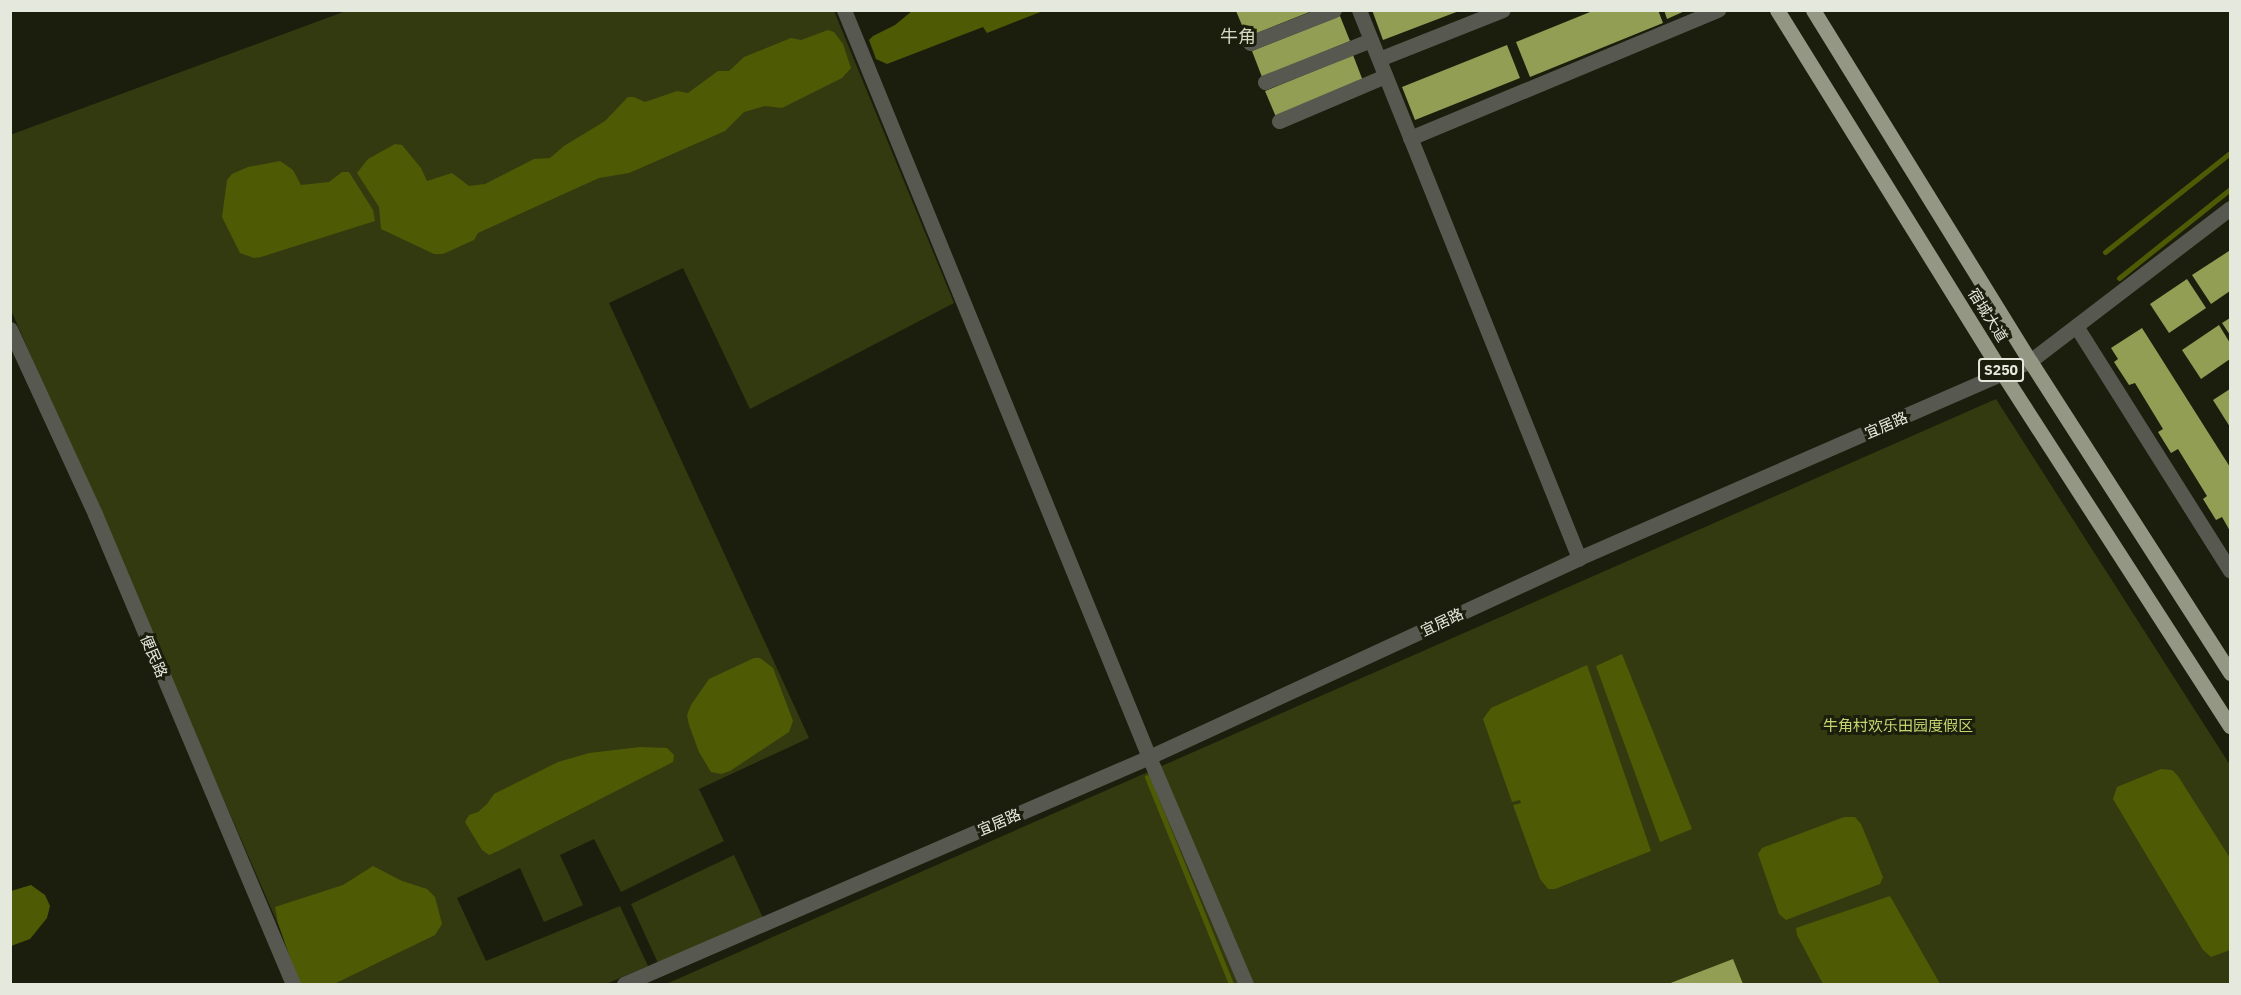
<!DOCTYPE html>
<html>
<head>
<meta charset="utf-8">
<style>
	body { margin:0 }
	#map { position:relative; width:2241px; height:995px; overflow:hidden; background:#1b1e0c; font-family:"IBM Plex Sans","Noto Sans SC",sans-serif }
	div>[style] { position:absolute }
	.green>* { inset:0; background:#343a0f }
	.water>* { inset:0; background:#4f5a05 }
	.stream>* { height:5px; margin:-2.5px; padding:0 2.5px; transform-origin:2.5px; border-radius:2.5px; background:#4f5a05 }
	.building>* { inset:0; background:#919e54 }
	.minor>* { height:15px; margin:-7.5px; padding:0 7.5px; transform-origin:7.5px; border-radius:7.5px; background:#575950 }
	.primary>* { height:15px; margin:-7.5px; padding:0 7.5px; transform-origin:7.5px; border-radius:7.5px; background:#939784 }
	span { translate:-50% -50%; white-space:nowrap; text-align:center; line-height:1.15; -webkit-text-stroke:6px #1b1e0c; paint-order:stroke }
	.shield-label span { padding:2px 4px; background:#1b1e0c; border:2px solid; border-radius:4px; -webkit-text-stroke-width:0 }
	.shield-label { font-size:14px; color:#e5e8dc; font-weight:700 }
	.street-label { font-size:15px; color:#e5e8dc }
	.park-label { font-size:15px; color:#c5d670 }
	.quarter-label { font-size:18px; color:#d4d9c2 }
	.frame { position:absolute; inset:0; border:12px solid #e5e8dc; pointer-events:none }
</style>
</head>
<body>
<div id="map">
	<div class="green">
		<div style="clip-path:polygon(346px 11px,834px 11px,954px 303px,750px 409px,683px 268px,609px 303px,809px 738px,699px 789px,724px 841px,621px 892px,594px 839px,560px 855px,583px 905px,544px 922px,520px 868px,457px 898px,486px 961px,620px 906px,648px 966px,606px 984px,304px 984px,11px 310px,10px 135px)"></div>
		<div style="clip-path:polygon(1996px 399px,2230px 765px,2230px 984px,666px 984px)"></div>
		<div style="clip-path:polygon(734px 855px,763px 918px,658px 963px,631px 904px)"></div>
	</div>
	<div class="water">
		<div style="clip-path:polygon(912px 11px,912px 10px,1043px 11px,987px 33px,983px 27px,887px 64px,876px 59px,869px 40px,873px 36px,895px 25px)"></div>
		<div style="clip-path:polygon(828px 30px,834px 32px,843px 44px,851px 68px,842px 78px,782px 108px,765px 106px,744px 112px,725px 131px,629px 173px,599px 178px,478px 233px,474px 240px,443px 254px,434px 254px,381px 229px,379px 207px,357px 173px,368px 159px,395px 144px,402px 145px,421px 168px,427px 181px,452px 173px,469px 186px,485px 184px,534px 159px,550px 158px,564px 146px,605px 121px,628px 97px,634px 97px,645px 102px,677px 91px,688px 93px,718px 71px,729px 71px,744px 57px,791px 38px,801px 40px)"></div>
		<div style="clip-path:polygon(280px 161px,293px 170px,301px 185px,329px 182px,342px 172px,349px 172px,373px 210px,375px 221px,261px 257px,254px 258px,240px 253px,222px 217px,227px 180px,232px 174px,248px 167px)"></div>
		<div style="clip-path:polygon(1622px 654px,1692px 829px,1660px 842px,1596px 666px)"></div>
		<div style="clip-path:polygon(754px 658px,760px 658px,773px 668px,793px 721px,789px 732px,730px 771px,721px 774px,711px 772px,699px 752px,689px 725px,687px 715px,691px 705px,709px 679px)"></div>
		<div style="clip-path:polygon(1587px 665px,1651px 851px,1555px 889px,1548px 889px,1540px 879px,1513px 805px,1521px 803px,1520px 800px,1512px 802px,1483px 719px,1491px 708px)"></div>
		<div style="clip-path:polygon(640px 747px,667px 748px,674px 755px,673px 762px,498px 851px,489px 855px,482px 850px,465px 822px,469px 815px,478px 812px,487px 804px,494px 794px,558px 762px,589px 753px)"></div>
		<div style="clip-path:polygon(2161px 769px,2172px 770px,2178px 776px,2230px 858px,2230px 950px,2211px 957px,2203px 950px,2113px 799px,2117px 787px)"></div>
		<div style="clip-path:polygon(1844px 817px,1855px 817px,1861px 824px,1883px 877px,1880px 884px,1786px 920px,1779px 914px,1758px 854px,1762px 848px)"></div>
		<div style="clip-path:polygon(373px 866px,402px 881px,427px 889px,435px 897px,442px 924px,435px 935px,334px 984px,299px 984px,278px 923px,275px 907px,343px 885px)"></div>
		<div style="clip-path:polygon(31px 885px,45px 895px,50px 906px,47px 918px,30px 939px,11px 946px,11px 891px)"></div>
		<div style="clip-path:polygon(1890px 896px,1940px 984px,1823px 984px,1797px 935px,1796px 928px)"></div>
	</div>
	<div class="stream">
		<div style="left:2105px;top:252px;width:159px;rotate:-38.4deg"></div>
		<div style="left:2119px;top:278px;width:142px;rotate:-38.7deg"></div>
		<div style="left:1147px;top:777px;width:223px;rotate:67.9deg"></div>
	</div>
	<div class="building">
		<div style="clip-path:polygon(1238px 10px,1312px 11px,1247px 37px,1236px 11px)"></div>
		<div style="clip-path:polygon(1372px 10px,1459px 10px,1459px 11px,1383px 40px)"></div>
		<div style="clip-path:polygon(1595px 10px,1658px 10px,1663px 23px,1530px 77px,1516px 42px)"></div>
		<div style="clip-path:polygon(1664px 10px,1687px 10px,1667px 19px)"></div>
		<div style="clip-path:polygon(1340px 16px,1350px 41px,1262px 77px,1252px 51px)"></div>
		<div style="clip-path:polygon(1507px 45px,1520px 78px,1415px 120px,1402px 87px)"></div>
		<div style="clip-path:polygon(1353px 55px,1363px 81px,1276px 117px,1265px 91px)"></div>
		<div style="clip-path:polygon(2229px 251px,2230px 291px,2211px 304px,2192px 275px)"></div>
		<div style="clip-path:polygon(2187px 279px,2206px 308px,2169px 333px,2150px 304px)"></div>
		<div style="clip-path:polygon(2230px 318px,2230px 335px,2222px 323px)"></div>
		<div style="clip-path:polygon(2219px 325px,2230px 343px,2230px 359px,2201px 379px,2182px 350px)"></div>
		<div style="clip-path:polygon(2142px 328px,2230px 467px,2230px 531px,2222px 517px,2216px 520px,2203px 499px,2207px 496px,2178px 449px,2171px 453px,2158px 432px,2163px 429px,2135px 383px,2129px 385px,2114px 362px,2118px 359px,2111px 348px)"></div>
		<div style="clip-path:polygon(2230px 389px,2230px 427px,2213px 400px)"></div>
		<div style="clip-path:polygon(1733px 959px,1743px 984px,1668px 984px)"></div>
	</div>
	<div class="minor">
		<div style="left:844px;top:10px;width:807px;rotate:67.79deg"></div>
		<div style="left:1149px;top:757px;width:247px;rotate:66.9deg"></div>
		<div style="left:1359px;top:10px;width:591px;rotate:68.13deg"></div>
		<div style="left:1250px;top:43px;width:90px;rotate:-21.4deg"></div>
		<div style="left:1379px;top:59px;width:133px;rotate:-21.6deg"></div>
		<div style="left:1265px;top:82px;width:114px;rotate:-21.6deg"></div>
		<div style="left:1279px;top:121px;width:115px;rotate:-23deg"></div>
		<div style="left:1410px;top:138px;width:334px;rotate:-22.6deg"></div>
		<div style="left:2076px;top:326px;width:289px;rotate:57.8deg"></div>
		<div style="left:10px;top:329px;width:204px;rotate:65.3deg"></div>
		<div style="left:95px;top:514px;width:510px;rotate:67.16deg"></div>
		<div style="left:624px;top:984px;width:572px;rotate:-23.38deg"></div>
		<div style="left:1149px;top:757px;width:474px;rotate:-24.8deg"></div>
		<div style="left:1579px;top:558px;width:492px;rotate:-23.6deg"></div>
		<div style="left:2030px;top:361px;width:252px;rotate:-37.4deg"></div>
	</div>
	<div class="primary">
		<div style="left:1777px;top:10px;width:428px;rotate:58.2deg"></div>
		<div style="left:2003px;top:374px;width:419px;rotate:57.2deg"></div>
		<div style="left:1813px;top:10px;width:413px;rotate:58.3deg"></div>
		<div style="left:2030px;top:361px;width:371px;rotate:57.3deg"></div>
	</div>
	<div class="shield-label">
		<span style="left:2001px;top:370px">S250</span>
	</div>
	<div class="street-label">
		<span style="left:1988px;top:315px;rotate:58deg">宿城大道</span>
		<span style="left:1886px;top:425px;rotate:-23deg">宜居路</span>
		<span style="left:1442px;top:622px;rotate:-25deg">宜居路</span>
		<span style="left:154px;top:656px;rotate:67deg">便民路</span>
		<span style="left:999px;top:822px;rotate:-23deg">宜居路</span>
	</div>
	<div class="park-label">
		<span style="left:1898px;top:726px">牛角村欢乐田园度假区</span>
	</div>
	<div class="quarter-label">
		<span style="left:1238px;top:37px">牛角</span>
	</div>
	<div class="frame"></div>
</div>
</body>
</html>
